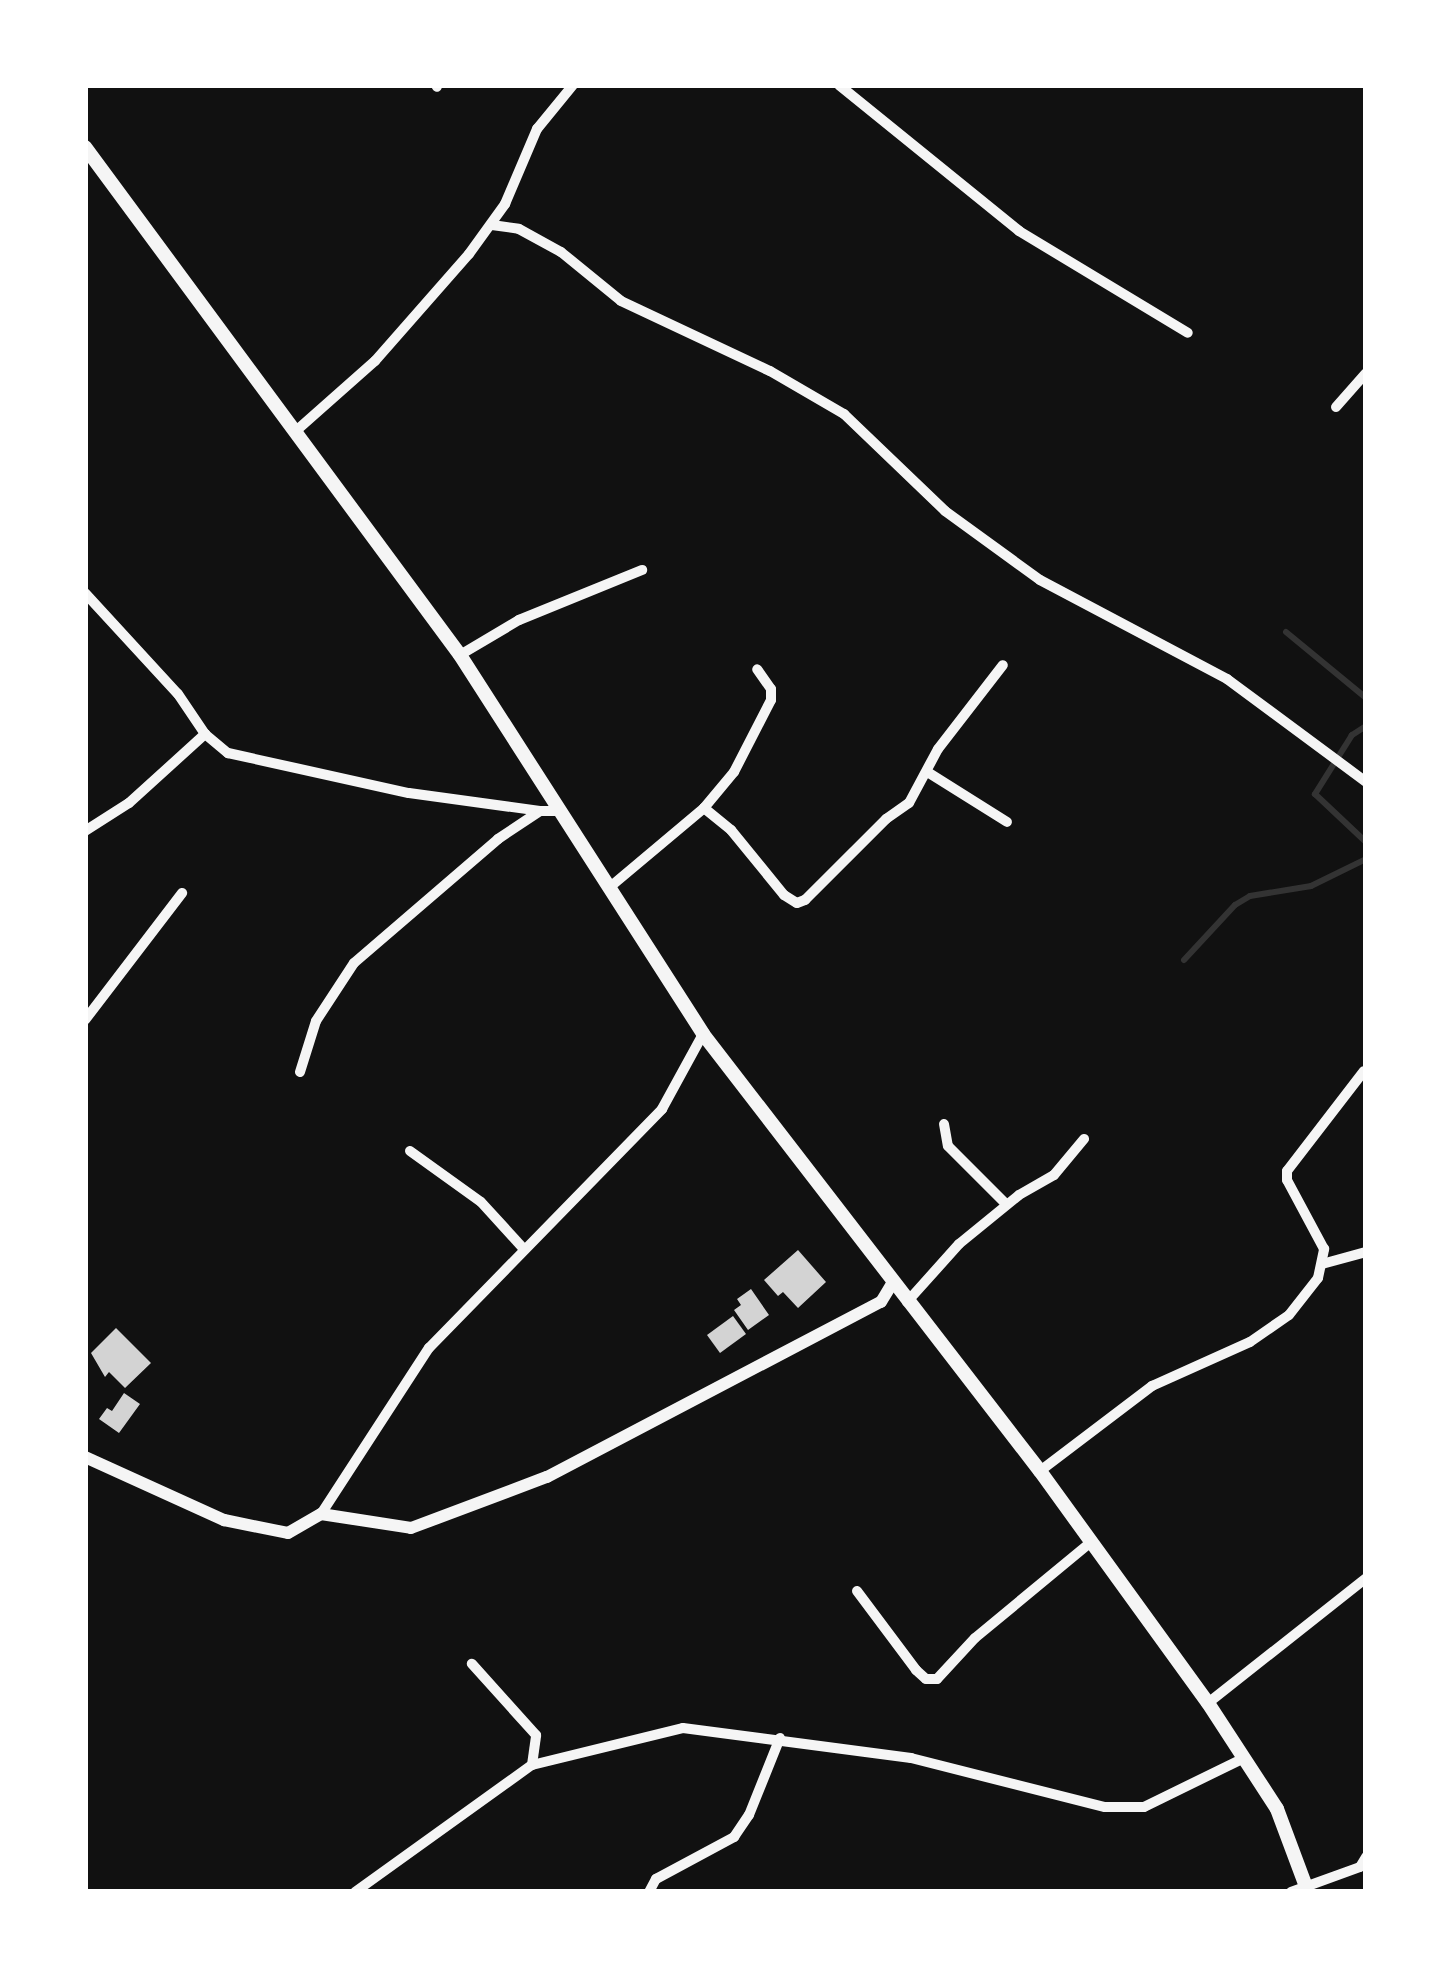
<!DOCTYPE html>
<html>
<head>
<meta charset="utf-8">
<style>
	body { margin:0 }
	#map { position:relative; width:1451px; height:1977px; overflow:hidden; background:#111; font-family:"Noto Sans",sans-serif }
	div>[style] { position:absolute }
	.stream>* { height:6px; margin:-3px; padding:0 3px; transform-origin:3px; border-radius:3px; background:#333 }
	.building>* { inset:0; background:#d3d3d3 }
	.minor>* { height:10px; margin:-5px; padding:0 5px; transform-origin:5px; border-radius:5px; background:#f5f5f5 }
	.tertiary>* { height:12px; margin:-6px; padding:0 6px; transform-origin:6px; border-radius:6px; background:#f5f5f5 }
	.secondary>* { height:14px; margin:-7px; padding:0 7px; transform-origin:7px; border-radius:7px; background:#f5f5f5 }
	span { translate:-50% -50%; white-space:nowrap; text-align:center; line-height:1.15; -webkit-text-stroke:9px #fff; paint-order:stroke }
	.frame { position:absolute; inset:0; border:88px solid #fff; pointer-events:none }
</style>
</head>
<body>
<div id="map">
	<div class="stream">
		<div style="left:1286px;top:632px;width:104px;rotate:39.5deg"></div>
		<div style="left:1366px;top:726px;width:17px;rotate:147deg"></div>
		<div style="left:1352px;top:735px;width:70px;rotate:122.1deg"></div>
		<div style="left:1315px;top:794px;width:70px;rotate:43.3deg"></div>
		<div style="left:1184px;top:960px;width:75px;rotate:-47.2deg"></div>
		<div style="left:1235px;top:905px;width:17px;rotate:-31deg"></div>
		<div style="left:1250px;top:896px;width:62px;rotate:-9.3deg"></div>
		<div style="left:1311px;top:886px;width:61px;rotate:-26.1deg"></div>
	</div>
	<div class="building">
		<div style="clip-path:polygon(798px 1250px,826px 1282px,798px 1308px,783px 1292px,778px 1296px,764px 1280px)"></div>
		<div style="clip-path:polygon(751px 1289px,769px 1315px,748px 1330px,734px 1310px,741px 1305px,737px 1299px)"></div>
		<div style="clip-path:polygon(733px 1316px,746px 1334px,720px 1353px,707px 1335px)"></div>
		<div style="clip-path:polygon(116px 1328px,151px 1363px,125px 1388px,109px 1372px,105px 1377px,91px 1353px)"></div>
		<div style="clip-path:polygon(124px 1393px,140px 1404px,119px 1433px,99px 1419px,107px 1408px,112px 1411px)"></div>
	</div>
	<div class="minor">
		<div style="left:436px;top:85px;width:2px;rotate:63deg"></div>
		<div style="left:839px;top:85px;width:232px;rotate:39deg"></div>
		<div style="left:1019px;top:231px;width:197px;rotate:31.1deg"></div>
		<div style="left:492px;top:225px;width:27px;rotate:8deg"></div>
		<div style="left:519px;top:229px;width:48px;rotate:28.7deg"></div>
		<div style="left:561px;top:252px;width:77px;rotate:39.2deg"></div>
		<div style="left:621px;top:301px;width:165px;rotate:25.2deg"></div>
		<div style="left:770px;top:371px;width:86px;rotate:30.2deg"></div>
		<div style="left:844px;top:414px;width:140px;rotate:43.8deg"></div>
		<div style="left:945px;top:511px;width:117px;rotate:36deg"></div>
		<div style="left:1040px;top:580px;width:212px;rotate:27.9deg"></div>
		<div style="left:1227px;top:679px;width:173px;rotate:36.5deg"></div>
		<div style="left:1336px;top:407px;width:45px;rotate:-48.6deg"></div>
		<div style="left:297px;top:430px;width:104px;rotate:-41.5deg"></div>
		<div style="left:375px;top:361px;width:142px;rotate:-48.7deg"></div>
		<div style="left:469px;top:254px;width:62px;rotate:-54.2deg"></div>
		<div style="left:505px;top:204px;width:82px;rotate:-66.9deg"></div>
		<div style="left:537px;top:129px;width:57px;rotate:-50.7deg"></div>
		<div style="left:85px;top:593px;width:137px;rotate:47.4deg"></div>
		<div style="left:178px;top:694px;width:48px;rotate:56deg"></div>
		<div style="left:205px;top:734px;width:30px;rotate:40deg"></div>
		<div style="left:228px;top:753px;width:185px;rotate:12.5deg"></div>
		<div style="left:409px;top:793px;width:132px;rotate:7.8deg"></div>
		<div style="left:460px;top:655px;width:69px;rotate:-30.7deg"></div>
		<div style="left:519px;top:620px;width:133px;rotate:-22.1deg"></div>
		<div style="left:929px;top:773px;width:92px;rotate:32.1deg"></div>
		<div style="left:704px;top:808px;width:47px;rotate:-50.2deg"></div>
		<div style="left:734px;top:772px;width:81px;rotate:-62.8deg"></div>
		<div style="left:771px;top:700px;width:11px;rotate:-90deg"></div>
		<div style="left:771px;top:689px;width:24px;rotate:-125deg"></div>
		<div style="left:85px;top:831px;width:52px;rotate:-32.5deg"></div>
		<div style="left:129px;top:803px;width:103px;rotate:-42.2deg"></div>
		<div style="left:610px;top:887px;width:123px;rotate:-40deg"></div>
		<div style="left:704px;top:808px;width:35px;rotate:39deg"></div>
		<div style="left:731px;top:830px;width:84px;rotate:50.8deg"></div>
		<div style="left:784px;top:895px;width:15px;rotate:32deg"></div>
		<div style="left:797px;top:903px;width:9px;rotate:-21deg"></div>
		<div style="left:805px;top:900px;width:115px;rotate:-45deg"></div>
		<div style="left:886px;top:819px;width:28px;rotate:-35deg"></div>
		<div style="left:909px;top:803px;width:61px;rotate:-61.8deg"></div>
		<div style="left:938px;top:749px;width:106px;rotate:-52.3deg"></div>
		<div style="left:85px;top:1020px;width:160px;rotate:-52.6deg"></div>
		<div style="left:300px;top:1072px;width:53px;rotate:-72.6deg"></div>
		<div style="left:316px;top:1021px;width:69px;rotate:-56.8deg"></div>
		<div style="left:354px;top:963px;width:190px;rotate:-40.7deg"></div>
		<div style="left:498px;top:839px;width:50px;rotate:-33.7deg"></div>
		<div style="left:540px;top:811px;width:21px"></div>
		<div style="left:944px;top:1124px;width:22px;rotate:80deg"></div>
		<div style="left:948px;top:1146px;width:82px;rotate:45deg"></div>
		<div style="left:410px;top:1151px;width:87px;rotate:35.7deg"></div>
		<div style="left:481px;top:1202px;width:62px;rotate:47.6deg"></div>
		<div style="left:1322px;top:1264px;width:46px;rotate:-15.3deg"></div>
		<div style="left:907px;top:1302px;width:78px;rotate:-48.1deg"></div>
		<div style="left:959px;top:1244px;width:77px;rotate:-39.2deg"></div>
		<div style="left:1019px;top:1195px;width:40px;rotate:-29.7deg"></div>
		<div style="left:1054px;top:1175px;width:47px;rotate:-50.2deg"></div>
		<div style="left:1040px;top:1471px;width:141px;rotate:-37.2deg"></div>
		<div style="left:1152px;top:1386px;width:107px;rotate:-24.2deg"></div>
		<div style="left:1250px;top:1342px;width:47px;rotate:-34.7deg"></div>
		<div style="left:1289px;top:1315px;width:47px;rotate:-51.9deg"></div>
		<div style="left:1318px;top:1278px;width:30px;rotate:-78deg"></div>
		<div style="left:1324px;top:1249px;width:78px;rotate:-118.2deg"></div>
		<div style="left:1287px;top:1180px;width:9px;rotate:-90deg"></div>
		<div style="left:1287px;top:1171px;width:126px;rotate:-52.4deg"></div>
		<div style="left:321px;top:1514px;width:198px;rotate:-57deg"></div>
		<div style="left:429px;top:1348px;width:334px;rotate:-45.7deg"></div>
		<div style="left:662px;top:1109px;width:85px;rotate:-61.3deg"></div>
		<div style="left:857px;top:1591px;width:99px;rotate:53.2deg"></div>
		<div style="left:916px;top:1670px;width:13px;rotate:42deg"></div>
		<div style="left:926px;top:1679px;width:11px"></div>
		<div style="left:937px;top:1679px;width:56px;rotate:-47.2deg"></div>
		<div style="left:975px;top:1638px;width:151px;rotate:-39.6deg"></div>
		<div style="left:1208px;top:1703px;width:201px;rotate:-38.3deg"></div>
		<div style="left:532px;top:1765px;width:155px;rotate:-13.8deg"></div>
		<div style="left:683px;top:1728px;width:230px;rotate:7.5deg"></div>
		<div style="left:911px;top:1758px;width:200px;rotate:14.2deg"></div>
		<div style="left:1105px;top:1807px;width:39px"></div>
		<div style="left:1144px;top:1807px;width:111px;rotate:-26.1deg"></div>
		<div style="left:355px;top:1892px;width:218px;rotate:-35.7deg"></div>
		<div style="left:532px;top:1765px;width:30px;rotate:-82deg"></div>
		<div style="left:536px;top:1735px;width:96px;rotate:-132deg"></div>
		<div style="left:649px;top:1892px;width:15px;rotate:-62deg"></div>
		<div style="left:656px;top:1879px;width:89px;rotate:-28.3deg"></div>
		<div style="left:734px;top:1837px;width:27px;rotate:-56deg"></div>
		<div style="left:749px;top:1815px;width:83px;rotate:-68.1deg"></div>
		<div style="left:1291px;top:1892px;width:73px;rotate:-19.9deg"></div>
		<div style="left:1360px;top:1867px;width:12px;rotate:-59deg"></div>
	</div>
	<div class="tertiary">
		<div style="left:85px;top:1457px;width:153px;rotate:24.4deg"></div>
		<div style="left:224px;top:1520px;width:65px;rotate:11.5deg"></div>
		<div style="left:288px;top:1533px;width:38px;rotate:-30deg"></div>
		<div style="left:321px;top:1514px;width:91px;rotate:8.8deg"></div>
		<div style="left:411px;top:1528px;width:145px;rotate:-20.6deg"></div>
		<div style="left:547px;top:1477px;width:377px;rotate:-27.7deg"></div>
		<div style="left:881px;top:1302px;width:23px;rotate:-59deg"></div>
	</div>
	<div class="secondary">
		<div style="left:85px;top:147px;width:631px;rotate:53.57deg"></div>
		<div style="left:460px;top:655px;width:450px;rotate:57.3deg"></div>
		<div style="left:703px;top:1034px;width:552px;rotate:52.36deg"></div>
		<div style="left:1040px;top:1471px;width:286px;rotate:54.1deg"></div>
		<div style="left:1208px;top:1703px;width:126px;rotate:56.9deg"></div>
		<div style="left:1277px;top:1809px;width:89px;rotate:69.5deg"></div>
	</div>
	<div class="frame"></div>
</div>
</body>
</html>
